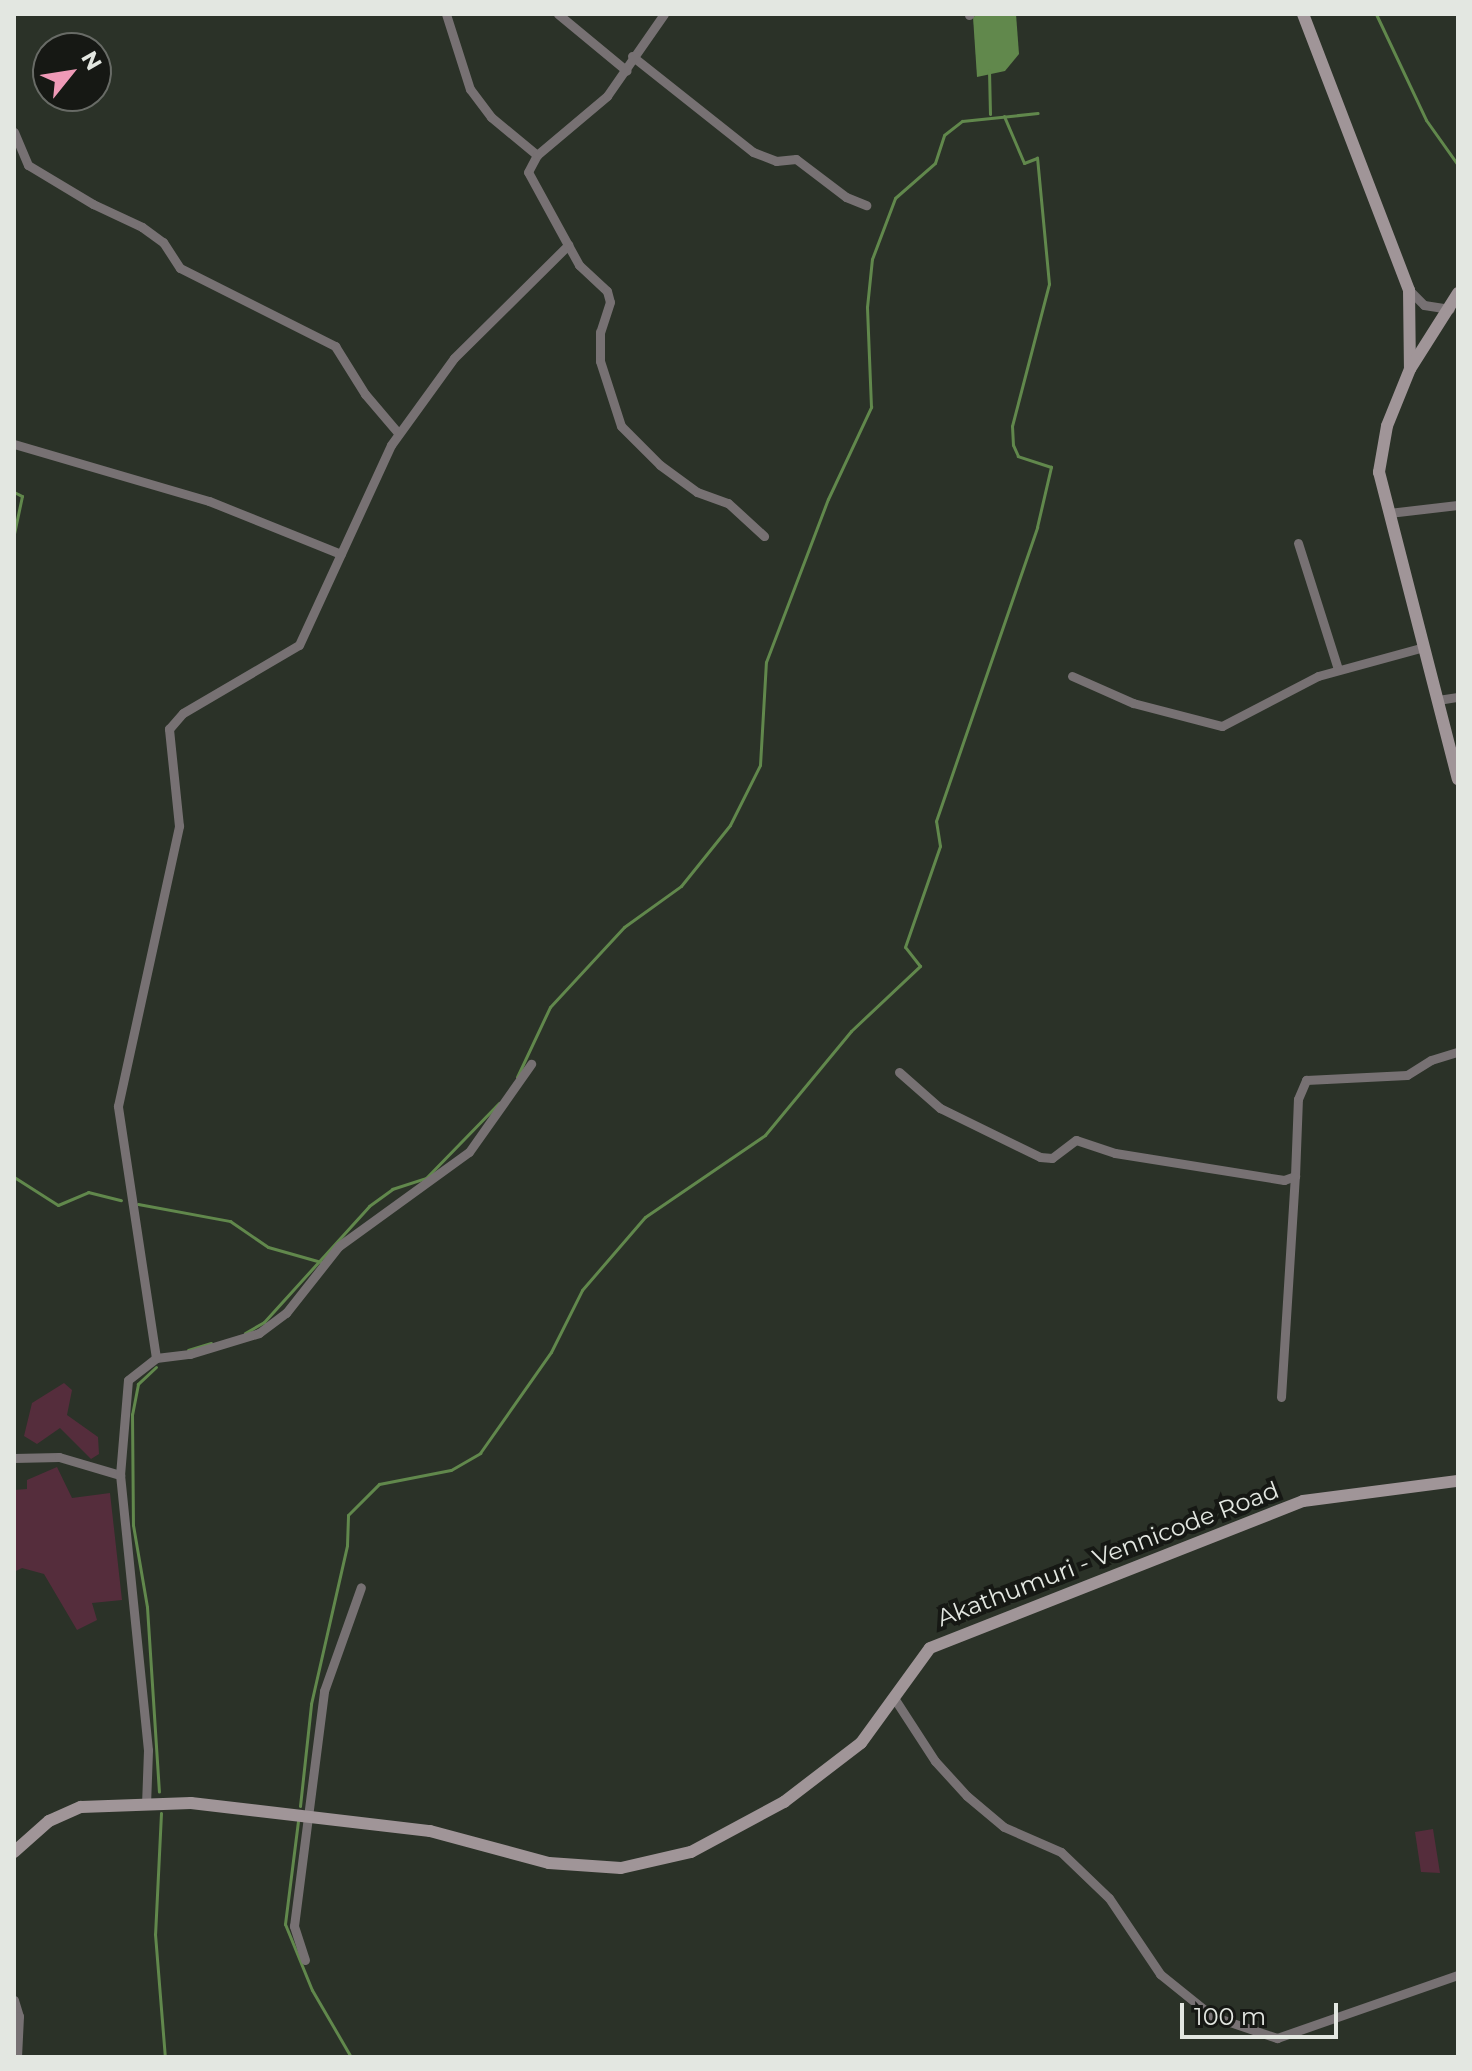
<!DOCTYPE html>
<html>
<head>
<meta charset="utf-8">
<style>
	body { margin:0 }
	#map { position:relative; width:1472px; height:2071px; overflow:hidden; background:#2b3228; font-family:Montserrat,sans-serif }
	div>[style] { position:absolute }
	.green>* { inset:0; background:#552d3c }
	.water>* { inset:0; background:#61884c }
	.stream>* { height:3px; margin:-1.5px; padding:0 1.5px; transform-origin:1.5px; border-radius:1.5px; background:#61884c }
	.street>* { height:9px; margin:-4.5px; padding:0 4.5px; transform-origin:4.5px; border-radius:4.5px; background:#777173 }
	.secondary>* { height:12px; margin:-6px; padding:0 6px; transform-origin:6px; border-radius:6px; background:#a09598 }
	span { translate:-50% -50%; white-space:nowrap; text-align:center; line-height:1.15; -webkit-text-stroke:8px #161814; paint-order:stroke }
	.street-label { font-size:24px; color:#e3e7e1 }
	.frame { position:absolute; inset:0; border:16px solid #e3e7e1; pointer-events:none }
	.north { position:absolute; left:32px; top:32px; width:80px; height:80px; box-sizing:border-box; background:#161814; border:2px solid #686b66; border-radius:50%; rotate:60deg; font-size:22px; font-weight:700; line-height:32px; text-align:center; color:#e3e7e1 }
	.north::after { content:''; display:block; margin:auto; width:28px; height:36px; background:#ef9ab7; clip-path:polygon(50% 0,100% 100%,50% 72%,0 100%) }
	.scale { position:absolute; left:1180px; top:2003px; width:158px; height:36px; box-sizing:border-box; border:4px solid #e3e7e1; border-top:0; padding-left:10px; font-size:24px; line-height:28px; white-space:nowrap; color:#e3e7e1; -webkit-text-stroke:6px #161814; paint-order:stroke }
</style>
</head>
<body>
<div id="map">
	<div class="green">
		<div style="clip-path:polygon(64px 1383px,72px 1390px,67px 1415px,98px 1437px,99px 1454px,91px 1459px,60px 1428px,37px 1444px,24px 1436px,32px 1403px)"></div>
		<div style="clip-path:polygon(57px 1467px,72px 1498px,110px 1493px,122px 1600px,92px 1603px,97px 1620px,77px 1630px,44px 1574px,22px 1568px,14px 1572px,14px 1490px,27px 1489px,27px 1480px)"></div>
		<div style="clip-path:polygon(1433px 1829px,1440px 1873px,1421px 1872px,1415px 1832px)"></div>
	</div>
	<div class="water">
		<div style="clip-path:polygon(979px 14px,1016px 14px,1019px 54px,1005px 71px,977px 77px,973px 17px)"></div>
	</div>
	<div class="stream">
		<div style="left:1376px;top:14px;width:117px;rotate:64.7deg"></div>
		<div style="left:1426px;top:120px;width:55px;rotate:54.6deg"></div>
		<div style="left:989px;top:70px;width:44px;rotate:88.7deg"></div>
		<div style="left:14px;top:492px;width:9px;rotate:27deg"></div>
		<div style="left:22px;top:496px;width:38px;rotate:102deg"></div>
		<div style="left:517px;top:1077px;width:77px;rotate:-64.8deg"></div>
		<div style="left:550px;top:1007px;width:109px;rotate:-47.2deg"></div>
		<div style="left:624px;top:927px;width:70px;rotate:-35.7deg"></div>
		<div style="left:681px;top:886px;width:78px;rotate:-51.2deg"></div>
		<div style="left:730px;top:825px;width:67px;rotate:-63.4deg"></div>
		<div style="left:760px;top:765px;width:103px;rotate:-86.7deg"></div>
		<div style="left:766px;top:662px;width:174px;rotate:-69.2deg"></div>
		<div style="left:828px;top:499px;width:102px;rotate:-64.9deg"></div>
		<div style="left:871px;top:407px;width:100px;rotate:-92.3deg"></div>
		<div style="left:867px;top:307px;width:48px;rotate:-84.1deg"></div>
		<div style="left:872px;top:259px;width:65px;rotate:-69.3deg"></div>
		<div style="left:895px;top:198px;width:53px;rotate:-41.2deg"></div>
		<div style="left:935px;top:163px;width:29px;rotate:-72deg"></div>
		<div style="left:944px;top:135px;width:23px;rotate:-38deg"></div>
		<div style="left:962px;top:121px;width:76px;rotate:-6deg"></div>
		<div style="left:14px;top:1177px;width:52px;rotate:32.5deg"></div>
		<div style="left:58px;top:1205px;width:33px;rotate:-23deg"></div>
		<div style="left:88px;top:1192px;width:34px;rotate:14deg"></div>
		<div style="left:138px;top:1204px;width:94px;rotate:10.5deg"></div>
		<div style="left:230px;top:1221px;width:46px;rotate:34.4deg"></div>
		<div style="left:268px;top:1247px;width:55px;rotate:15.8deg"></div>
		<div style="left:245px;top:1333px;width:22px;rotate:-30deg"></div>
		<div style="left:264px;top:1322px;width:156px;rotate:-47.8deg"></div>
		<div style="left:369px;top:1206px;width:29px;rotate:-36deg"></div>
		<div style="left:392px;top:1189px;width:36px;rotate:-18deg"></div>
		<div style="left:426px;top:1178px;width:105px;rotate:-45.8deg"></div>
		<div style="left:188px;top:1350px;width:24px;rotate:-17deg"></div>
		<div style="left:156px;top:1367px;width:25px;rotate:137deg"></div>
		<div style="left:138px;top:1384px;width:31px;rotate:101deg"></div>
		<div style="left:132px;top:1414px;width:111px;rotate:89.5deg"></div>
		<div style="left:133px;top:1525px;width:83px;rotate:80.3deg"></div>
		<div style="left:147px;top:1607px;width:185px;rotate:86.3deg"></div>
		<div style="left:300px;top:1806px;width:103px;rotate:-83.8deg"></div>
		<div style="left:311px;top:1704px;width:163px;rotate:-77.2deg"></div>
		<div style="left:347px;top:1545px;width:30px;rotate:-88deg"></div>
		<div style="left:348px;top:1515px;width:44px;rotate:-45deg"></div>
		<div style="left:379px;top:1484px;width:73px;rotate:-11deg"></div>
		<div style="left:451px;top:1470px;width:34px;rotate:-30deg"></div>
		<div style="left:480px;top:1453px;width:123px;rotate:-54.9deg"></div>
		<div style="left:551px;top:1352px;width:69px;rotate:-63.4deg"></div>
		<div style="left:582px;top:1290px;width:96px;rotate:-49.2deg"></div>
		<div style="left:645px;top:1217px;width:145px;rotate:-34.3deg"></div>
		<div style="left:765px;top:1135px;width:135px;rotate:-50.4deg"></div>
		<div style="left:851px;top:1031px;width:95px;rotate:-43.3deg"></div>
		<div style="left:920px;top:966px;width:24px;rotate:-128deg"></div>
		<div style="left:905px;top:947px;width:107px;rotate:-70.9deg"></div>
		<div style="left:940px;top:846px;width:25px;rotate:-99deg"></div>
		<div style="left:936px;top:821px;width:311px;rotate:-71deg"></div>
		<div style="left:1037px;top:527px;width:62px;rotate:-76.9deg"></div>
		<div style="left:1051px;top:467px;width:35px;rotate:-162deg"></div>
		<div style="left:1018px;top:456px;width:12px;rotate:-114deg"></div>
		<div style="left:1013px;top:445px;width:19px;rotate:-93deg"></div>
		<div style="left:1012px;top:426px;width:147px;rotate:-75.4deg"></div>
		<div style="left:1049px;top:284px;width:127px;rotate:-95.4deg"></div>
		<div style="left:1037px;top:158px;width:14px;rotate:159deg"></div>
		<div style="left:1024px;top:163px;width:51px;rotate:-113.1deg"></div>
		<div style="left:161px;top:1813px;width:121px;rotate:92.8deg"></div>
		<div style="left:155px;top:1934px;width:123px;rotate:85.4deg"></div>
		<div style="left:298px;top:1821px;width:104px;rotate:97.2deg"></div>
		<div style="left:285px;top:1924px;width:71px;rotate:67.8deg"></div>
		<div style="left:312px;top:1990px;width:78px;rotate:59.8deg"></div>
	</div>
	<div class="street">
		<div style="left:446px;top:14px;width:79px;rotate:72.3deg"></div>
		<div style="left:470px;top:89px;width:35px;rotate:53deg"></div>
		<div style="left:491px;top:117px;width:60px;rotate:39.6deg"></div>
		<div style="left:558px;top:14px;width:89px;rotate:39.6deg"></div>
		<div style="left:969px;top:15px;width:1px;rotate:-45deg"></div>
		<div style="left:632px;top:56px;width:154px;rotate:38.4deg"></div>
		<div style="left:753px;top:152px;width:25px;rotate:21deg"></div>
		<div style="left:776px;top:161px;width:20px;rotate:-6deg"></div>
		<div style="left:796px;top:159px;width:63px;rotate:37.2deg"></div>
		<div style="left:846px;top:197px;width:22px;rotate:22deg"></div>
		<div style="left:14px;top:132px;width:36px;rotate:67deg"></div>
		<div style="left:28px;top:165px;width:76px;rotate:31deg"></div>
		<div style="left:93px;top:204px;width:54px;rotate:25.1deg"></div>
		<div style="left:142px;top:227px;width:26px;rotate:36deg"></div>
		<div style="left:163px;top:242px;width:31px;rotate:57deg"></div>
		<div style="left:180px;top:268px;width:174px;rotate:26.7deg"></div>
		<div style="left:335px;top:346px;width:57px;rotate:58deg"></div>
		<div style="left:365px;top:394px;width:52px;rotate:49.6deg"></div>
		<div style="left:568px;top:245px;width:23px;rotate:61deg"></div>
		<div style="left:579px;top:265px;width:38px;rotate:43deg"></div>
		<div style="left:607px;top:291px;width:11px;rotate:75deg"></div>
		<div style="left:610px;top:302px;width:32px;rotate:108deg"></div>
		<div style="left:600px;top:332px;width:29px;rotate:90deg"></div>
		<div style="left:600px;top:361px;width:68px;rotate:72.1deg"></div>
		<div style="left:621px;top:426px;width:55px;rotate:45deg"></div>
		<div style="left:660px;top:465px;width:46px;rotate:36.1deg"></div>
		<div style="left:697px;top:492px;width:33px;rotate:20deg"></div>
		<div style="left:728px;top:503px;width:49px;rotate:42.5deg"></div>
		<div style="left:1409px;top:290px;width:21px;rotate:45deg"></div>
		<div style="left:1424px;top:305px;width:26px;rotate:9deg"></div>
		<div style="left:14px;top:444px;width:203px;rotate:16.3deg"></div>
		<div style="left:209px;top:501px;width:142px;rotate:21.9deg"></div>
		<div style="left:1389px;top:513px;width:69px;rotate:-6.6deg"></div>
		<div style="left:1298px;top:543px;width:132px;rotate:72.4deg"></div>
		<div style="left:1072px;top:676px;width:67px;rotate:23.9deg"></div>
		<div style="left:1133px;top:703px;width:92px;rotate:14.5deg"></div>
		<div style="left:1222px;top:726px;width:108px;rotate:-27.5deg"></div>
		<div style="left:1318px;top:676px;width:110px;rotate:-15.3deg"></div>
		<div style="left:1438px;top:700px;width:20px;rotate:-9deg"></div>
		<div style="left:899px;top:1072px;width:55px;rotate:41.3deg"></div>
		<div style="left:940px;top:1108px;width:111px;rotate:26.1deg"></div>
		<div style="left:1040px;top:1157px;width:12px;rotate:5deg"></div>
		<div style="left:1052px;top:1158px;width:30px;rotate:-37deg"></div>
		<div style="left:1076px;top:1140px;width:41px;rotate:18.4deg"></div>
		<div style="left:1115px;top:1153px;width:171px;rotate:9.1deg"></div>
		<div style="left:1284px;top:1180px;width:12px;rotate:-20deg"></div>
		<div style="left:1295px;top:1176px;width:77px;rotate:-87.8deg"></div>
		<div style="left:1298px;top:1099px;width:21px;rotate:-67deg"></div>
		<div style="left:1306px;top:1080px;width:101px;rotate:-2.8deg"></div>
		<div style="left:1407px;top:1075px;width:28px;rotate:-32deg"></div>
		<div style="left:1431px;top:1060px;width:28px;rotate:-17deg"></div>
		<div style="left:156px;top:1358px;width:34px;rotate:-7deg"></div>
		<div style="left:190px;top:1354px;width:72px;rotate:-16.9deg"></div>
		<div style="left:259px;top:1333px;width:34px;rotate:-37deg"></div>
		<div style="left:286px;top:1313px;width:85px;rotate:-51.7deg"></div>
		<div style="left:339px;top:1246px;width:160px;rotate:-35.9deg"></div>
		<div style="left:469px;top:1152px;width:108px;rotate:-54.8deg"></div>
		<div style="left:1281px;top:1397px;width:221px;rotate:-86.4deg"></div>
		<div style="left:14px;top:1458px;width:45px;rotate:-1.3deg"></div>
		<div style="left:59px;top:1457px;width:64px;rotate:16.4deg"></div>
		<div style="left:896px;top:1701px;width:72px;rotate:57deg"></div>
		<div style="left:935px;top:1761px;width:47px;rotate:47.6deg"></div>
		<div style="left:967px;top:1796px;width:48px;rotate:40deg"></div>
		<div style="left:1004px;top:1827px;width:62px;rotate:23.7deg"></div>
		<div style="left:1061px;top:1852px;width:66px;rotate:43.8deg"></div>
		<div style="left:1109px;top:1898px;width:92px;rotate:56.1deg"></div>
		<div style="left:1160px;top:1974px;width:67px;rotate:38.9deg"></div>
		<div style="left:1212px;top:2016px;width:69px;rotate:18.7deg"></div>
		<div style="left:1277px;top:2038px;width:192px;rotate:-19.2deg"></div>
		<div style="left:146px;top:1805px;width:55px;rotate:-87.9deg"></div>
		<div style="left:148px;top:1750px;width:276px;rotate:-95.8deg"></div>
		<div style="left:120px;top:1475px;width:95px;rotate:-85.2deg"></div>
		<div style="left:128px;top:1380px;width:36px;rotate:-38deg"></div>
		<div style="left:156px;top:1358px;width:255px;rotate:-98.6deg"></div>
		<div style="left:118px;top:1106px;width:287px;rotate:-77.7deg"></div>
		<div style="left:179px;top:826px;width:98px;rotate:-95.9deg"></div>
		<div style="left:169px;top:729px;width:21px;rotate:-49deg"></div>
		<div style="left:183px;top:713px;width:134px;rotate:-30.4deg"></div>
		<div style="left:299px;top:645px;width:220px;rotate:-65.3deg"></div>
		<div style="left:391px;top:445px;width:107px;rotate:-54.1deg"></div>
		<div style="left:454px;top:358px;width:161px;rotate:-44.7deg"></div>
		<div style="left:568px;top:245px;width:83px;rotate:-118.7deg"></div>
		<div style="left:528px;top:172px;width:19px;rotate:-62deg"></div>
		<div style="left:537px;top:155px;width:92px;rotate:-40.1deg"></div>
		<div style="left:607px;top:96px;width:100px;rotate:-55.2deg"></div>
		<div style="left:305px;top:1960px;width:36px;rotate:-108deg"></div>
		<div style="left:294px;top:1926px;width:237px;rotate:-82.7deg"></div>
		<div style="left:324px;top:1691px;width:110px;rotate:-70.4deg"></div>
		<div style="left:14px;top:2000px;width:17px;rotate:73deg"></div>
		<div style="left:19px;top:2016px;width:41px;rotate:92.8deg"></div>
	</div>
	<div class="secondary">
		<div style="left:1303px;top:14px;width:296px;rotate:69deg"></div>
		<div style="left:1409px;top:290px;width:79px;rotate:89.3deg"></div>
		<div style="left:1410px;top:369px;width:61px;rotate:112deg"></div>
		<div style="left:1387px;top:426px;width:47px;rotate:99.9deg"></div>
		<div style="left:1379px;top:472px;width:317px;rotate:75.6deg"></div>
		<div style="left:1410px;top:369px;width:90px;rotate:-57.7deg"></div>
		<div style="left:14px;top:1852px;width:47px;rotate:-41.5deg"></div>
		<div style="left:49px;top:1821px;width:35px;rotate:-24deg"></div>
		<div style="left:81px;top:1807px;width:110px;rotate:-2.1deg"></div>
		<div style="left:191px;top:1803px;width:241px;rotate:6.7deg"></div>
		<div style="left:430px;top:1831px;width:123px;rotate:15.1deg"></div>
		<div style="left:549px;top:1863px;width:72px;rotate:4deg"></div>
		<div style="left:621px;top:1868px;width:72px;rotate:-12.9deg"></div>
		<div style="left:691px;top:1852px;width:106px;rotate:-28.3deg"></div>
		<div style="left:784px;top:1802px;width:97px;rotate:-37.5deg"></div>
		<div style="left:861px;top:1743px;width:117px;rotate:-54deg"></div>
		<div style="left:930px;top:1648px;width:401px;rotate:-21.5deg"></div>
		<div style="left:1303px;top:1501px;width:156px;rotate:-7.4deg"></div>
	</div>
	<div class="street-label">
		<span style="left:1108px;top:1554px;rotate:-21deg">Akathumuri - Vennicode Road</span>
	</div>
	<div class="frame"></div>
	<div class="north">N</div>
	<div class="scale">100 m</div>
</div>
</body>
</html>
